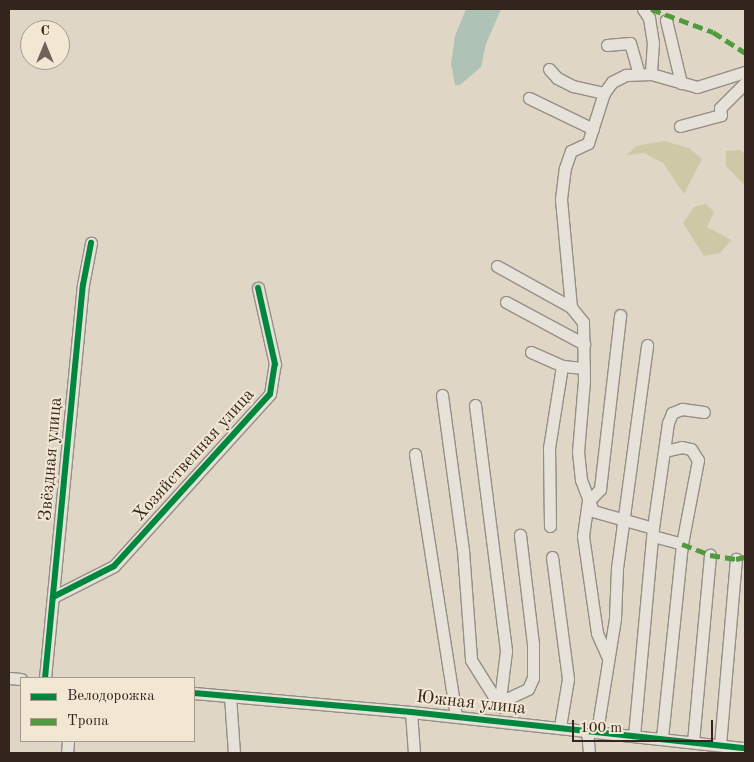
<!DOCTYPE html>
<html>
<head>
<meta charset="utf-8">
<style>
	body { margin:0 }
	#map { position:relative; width:754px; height:762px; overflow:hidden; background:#e0d6c6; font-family:"Old Standard TT",serif }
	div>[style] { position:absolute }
	.green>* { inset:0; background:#cec8a6 }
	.water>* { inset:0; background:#aec3b5 }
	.roads { filter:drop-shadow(1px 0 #958e85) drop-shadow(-1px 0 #958e85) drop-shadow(0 1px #958e85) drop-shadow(0 -1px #958e85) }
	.minor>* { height:11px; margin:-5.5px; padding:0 5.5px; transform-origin:5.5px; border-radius:5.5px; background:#e6e2da }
	.quiet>* { height:5px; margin-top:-2.5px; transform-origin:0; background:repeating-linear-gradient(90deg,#519b3f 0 10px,transparent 0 15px) }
	.cycleway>* { height:6px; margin:-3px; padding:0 3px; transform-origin:3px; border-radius:3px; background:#00873e }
	span { translate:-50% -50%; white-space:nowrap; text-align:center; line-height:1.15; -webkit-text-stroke:4px #f1e7d3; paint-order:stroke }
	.street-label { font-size:18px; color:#33241e }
	.frame { position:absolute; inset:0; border:10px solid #33241e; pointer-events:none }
	.legend { position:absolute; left:20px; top:677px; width:175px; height:65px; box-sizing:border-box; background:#f1e7d3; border:1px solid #a5998b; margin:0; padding:6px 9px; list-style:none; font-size:15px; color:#33241e }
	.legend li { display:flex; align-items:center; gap:10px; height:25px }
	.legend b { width:25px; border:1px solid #a5998b }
	.north { position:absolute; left:20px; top:20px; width:50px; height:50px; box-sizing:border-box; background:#f1e7d3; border:1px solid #a5998b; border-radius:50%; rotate:0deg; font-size:14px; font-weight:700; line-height:20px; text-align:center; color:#33241e }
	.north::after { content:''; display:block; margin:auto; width:18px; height:22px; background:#706259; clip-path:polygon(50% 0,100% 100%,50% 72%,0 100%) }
	.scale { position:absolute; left:572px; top:720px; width:141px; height:22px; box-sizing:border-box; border:2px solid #33241e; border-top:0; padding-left:6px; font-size:15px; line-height:18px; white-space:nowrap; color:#33241e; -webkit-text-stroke:4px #f1e7d3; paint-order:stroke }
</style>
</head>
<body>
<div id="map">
	<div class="green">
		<div style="clip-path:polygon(664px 141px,689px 148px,702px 159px,684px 194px,663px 163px,644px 153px,627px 155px,636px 146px)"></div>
		<div style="clip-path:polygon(741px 150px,745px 155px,745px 186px,726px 166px,726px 151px)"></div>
		<div style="clip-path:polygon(706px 204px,714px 212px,707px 227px,731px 240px,720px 253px,704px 256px,683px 223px,694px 207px)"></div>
	</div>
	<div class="water">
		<div style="clip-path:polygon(466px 9px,501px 9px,486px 44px,481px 67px,460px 85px,455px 85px,451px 64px,455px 36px)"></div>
	</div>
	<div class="roads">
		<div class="minor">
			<div style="left:643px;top:9px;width:11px;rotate:56deg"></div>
			<div style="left:649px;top:18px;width:25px;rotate:81deg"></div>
			<div style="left:653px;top:43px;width:31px;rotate:94deg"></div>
			<div style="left:666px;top:20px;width:65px;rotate:76.6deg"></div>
			<div style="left:607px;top:45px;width:23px;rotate:-5deg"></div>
			<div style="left:630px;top:43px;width:32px;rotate:74deg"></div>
			<div style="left:549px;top:69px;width:12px;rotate:48deg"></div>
			<div style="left:557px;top:78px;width:18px;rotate:27deg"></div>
			<div style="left:573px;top:86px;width:32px;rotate:13deg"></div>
			<div style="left:529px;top:98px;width:71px;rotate:25.8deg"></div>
			<div style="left:680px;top:126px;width:42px;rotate:-15deg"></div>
			<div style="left:721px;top:115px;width:7px;rotate:-98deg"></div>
			<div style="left:720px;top:108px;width:35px;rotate:-45deg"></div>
			<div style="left:497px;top:266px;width:85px;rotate:29deg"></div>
			<div style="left:506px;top:302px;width:89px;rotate:28.3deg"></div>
			<div style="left:531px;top:352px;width:34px;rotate:24deg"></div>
			<div style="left:562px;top:366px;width:22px;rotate:5deg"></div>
			<div style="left:442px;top:395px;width:156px;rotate:82.3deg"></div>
			<div style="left:463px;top:550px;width:110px;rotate:85.8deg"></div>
			<div style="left:471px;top:660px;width:51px;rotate:57.9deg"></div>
			<div style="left:498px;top:703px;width:33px;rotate:-25deg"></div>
			<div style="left:528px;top:689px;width:12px;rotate:-66deg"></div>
			<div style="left:533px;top:678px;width:34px;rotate:-90deg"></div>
			<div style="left:533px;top:644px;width:110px;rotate:-96.8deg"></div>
			<div style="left:475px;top:405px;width:248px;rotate:82.8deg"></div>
			<div style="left:506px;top:651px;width:56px;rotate:97.1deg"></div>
			<div style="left:665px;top:451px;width:17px;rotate:-13deg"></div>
			<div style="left:682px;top:447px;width:9px;rotate:13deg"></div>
			<div style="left:691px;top:449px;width:13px;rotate:58deg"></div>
			<div style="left:698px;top:460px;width:86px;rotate:100.8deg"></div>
			<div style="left:415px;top:454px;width:265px;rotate:81.1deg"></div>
			<div style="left:550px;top:526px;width:78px;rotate:-90.7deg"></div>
			<div style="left:549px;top:448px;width:83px;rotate:-81deg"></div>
			<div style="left:653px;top:528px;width:62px;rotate:-164.2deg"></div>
			<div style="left:593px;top:511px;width:33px;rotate:-111deg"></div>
			<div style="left:581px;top:480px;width:28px;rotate:-96deg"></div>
			<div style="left:578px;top:452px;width:72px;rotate:-85.2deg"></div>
			<div style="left:584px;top:380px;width:58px;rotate:-91deg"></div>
			<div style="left:583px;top:322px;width:19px;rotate:-129deg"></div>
			<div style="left:571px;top:307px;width:108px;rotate:-95.3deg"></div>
			<div style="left:561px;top:199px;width:31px;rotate:-83deg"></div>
			<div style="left:565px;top:168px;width:18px;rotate:-71deg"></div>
			<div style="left:571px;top:151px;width:19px;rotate:-25deg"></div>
			<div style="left:588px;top:143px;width:52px;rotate:-72.3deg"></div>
			<div style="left:604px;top:93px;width:14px;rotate:-54deg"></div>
			<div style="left:612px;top:82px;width:16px;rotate:-27deg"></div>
			<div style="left:626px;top:75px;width:25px;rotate:-2deg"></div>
			<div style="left:651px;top:74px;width:48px;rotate:15.8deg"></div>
			<div style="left:697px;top:87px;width:50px;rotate:-17.4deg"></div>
			<div style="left:653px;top:536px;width:30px;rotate:15deg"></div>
			<div style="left:682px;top:544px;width:196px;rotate:95.9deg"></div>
			<div style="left:552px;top:557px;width:123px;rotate:82.5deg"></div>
			<div style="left:568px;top:679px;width:49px;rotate:99.5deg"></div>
			<div style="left:53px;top:597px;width:68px;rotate:-26.9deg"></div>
			<div style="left:114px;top:566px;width:232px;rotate:-47.8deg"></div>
			<div style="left:270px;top:394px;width:30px;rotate:-81deg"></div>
			<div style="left:275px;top:364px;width:78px;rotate:-102.6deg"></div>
			<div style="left:608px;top:658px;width:27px;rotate:-114deg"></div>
			<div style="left:597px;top:633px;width:98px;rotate:-98.2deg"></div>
			<div style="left:583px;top:536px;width:34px;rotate:-82deg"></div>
			<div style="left:588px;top:502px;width:18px;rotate:-47deg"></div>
			<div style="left:600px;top:489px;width:175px;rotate:-83.4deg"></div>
			<div style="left:9px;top:678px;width:12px;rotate:5deg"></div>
			<div style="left:45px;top:678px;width:395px;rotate:-84.5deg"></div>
			<div style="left:83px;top:285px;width:43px;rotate:-79.2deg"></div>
			<div style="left:194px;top:693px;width:218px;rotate:5deg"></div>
			<div style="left:411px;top:712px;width:336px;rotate:6.2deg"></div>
			<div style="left:230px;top:696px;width:57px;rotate:86deg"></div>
			<div style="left:411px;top:712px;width:41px;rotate:85.8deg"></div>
			<div style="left:587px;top:730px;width:23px;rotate:85deg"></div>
			<div style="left:597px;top:731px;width:114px;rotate:-80.9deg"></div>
			<div style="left:615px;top:618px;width:50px;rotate:-87.7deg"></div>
			<div style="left:617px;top:568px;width:225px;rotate:-82.3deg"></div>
			<div style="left:634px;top:736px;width:209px;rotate:-84.8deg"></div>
			<div style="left:653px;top:528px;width:106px;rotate:-81.9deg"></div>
			<div style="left:668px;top:423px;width:11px;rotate:-68deg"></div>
			<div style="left:672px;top:413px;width:11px;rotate:-22deg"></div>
			<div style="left:682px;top:409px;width:22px;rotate:8deg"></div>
			<div style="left:693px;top:742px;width:188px;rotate:-84.8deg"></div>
			<div style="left:720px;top:745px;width:187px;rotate:-85.1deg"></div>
			<div style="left:67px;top:753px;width:12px;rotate:-85deg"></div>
		</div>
	</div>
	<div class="quiet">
		<div style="left:651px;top:9px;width:66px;rotate:20.4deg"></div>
		<div style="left:713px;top:32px;width:38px;rotate:33deg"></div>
		<div style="left:682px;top:544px;width:30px;rotate:21deg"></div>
		<div style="left:710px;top:555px;width:26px;rotate:9deg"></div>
		<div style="left:736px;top:559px;width:9px;rotate:-13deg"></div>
	</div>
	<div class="cycleway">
		<div style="left:53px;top:597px;width:68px;rotate:-26.9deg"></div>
		<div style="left:114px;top:566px;width:232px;rotate:-47.8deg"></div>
		<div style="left:270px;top:394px;width:30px;rotate:-81deg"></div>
		<div style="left:275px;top:364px;width:78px;rotate:-102.6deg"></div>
		<div style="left:45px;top:678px;width:395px;rotate:-84.5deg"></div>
		<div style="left:83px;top:285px;width:43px;rotate:-79.2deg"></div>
		<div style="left:194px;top:693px;width:218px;rotate:5deg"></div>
		<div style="left:411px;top:712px;width:336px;rotate:6.2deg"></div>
	</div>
	<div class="street-label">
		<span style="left:194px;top:455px;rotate:-48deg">Хозяйственная улица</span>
		<span style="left:51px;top:459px;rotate:-85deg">Звёздная улица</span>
		<span style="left:471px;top:703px;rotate:6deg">Южная улица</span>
	</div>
	<div class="frame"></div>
	<ul class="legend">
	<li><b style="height:6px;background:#00873e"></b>Велодорожка</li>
	<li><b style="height:6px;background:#519b3f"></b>Тропа</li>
	</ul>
	<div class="north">С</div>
	<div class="scale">100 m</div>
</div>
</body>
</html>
